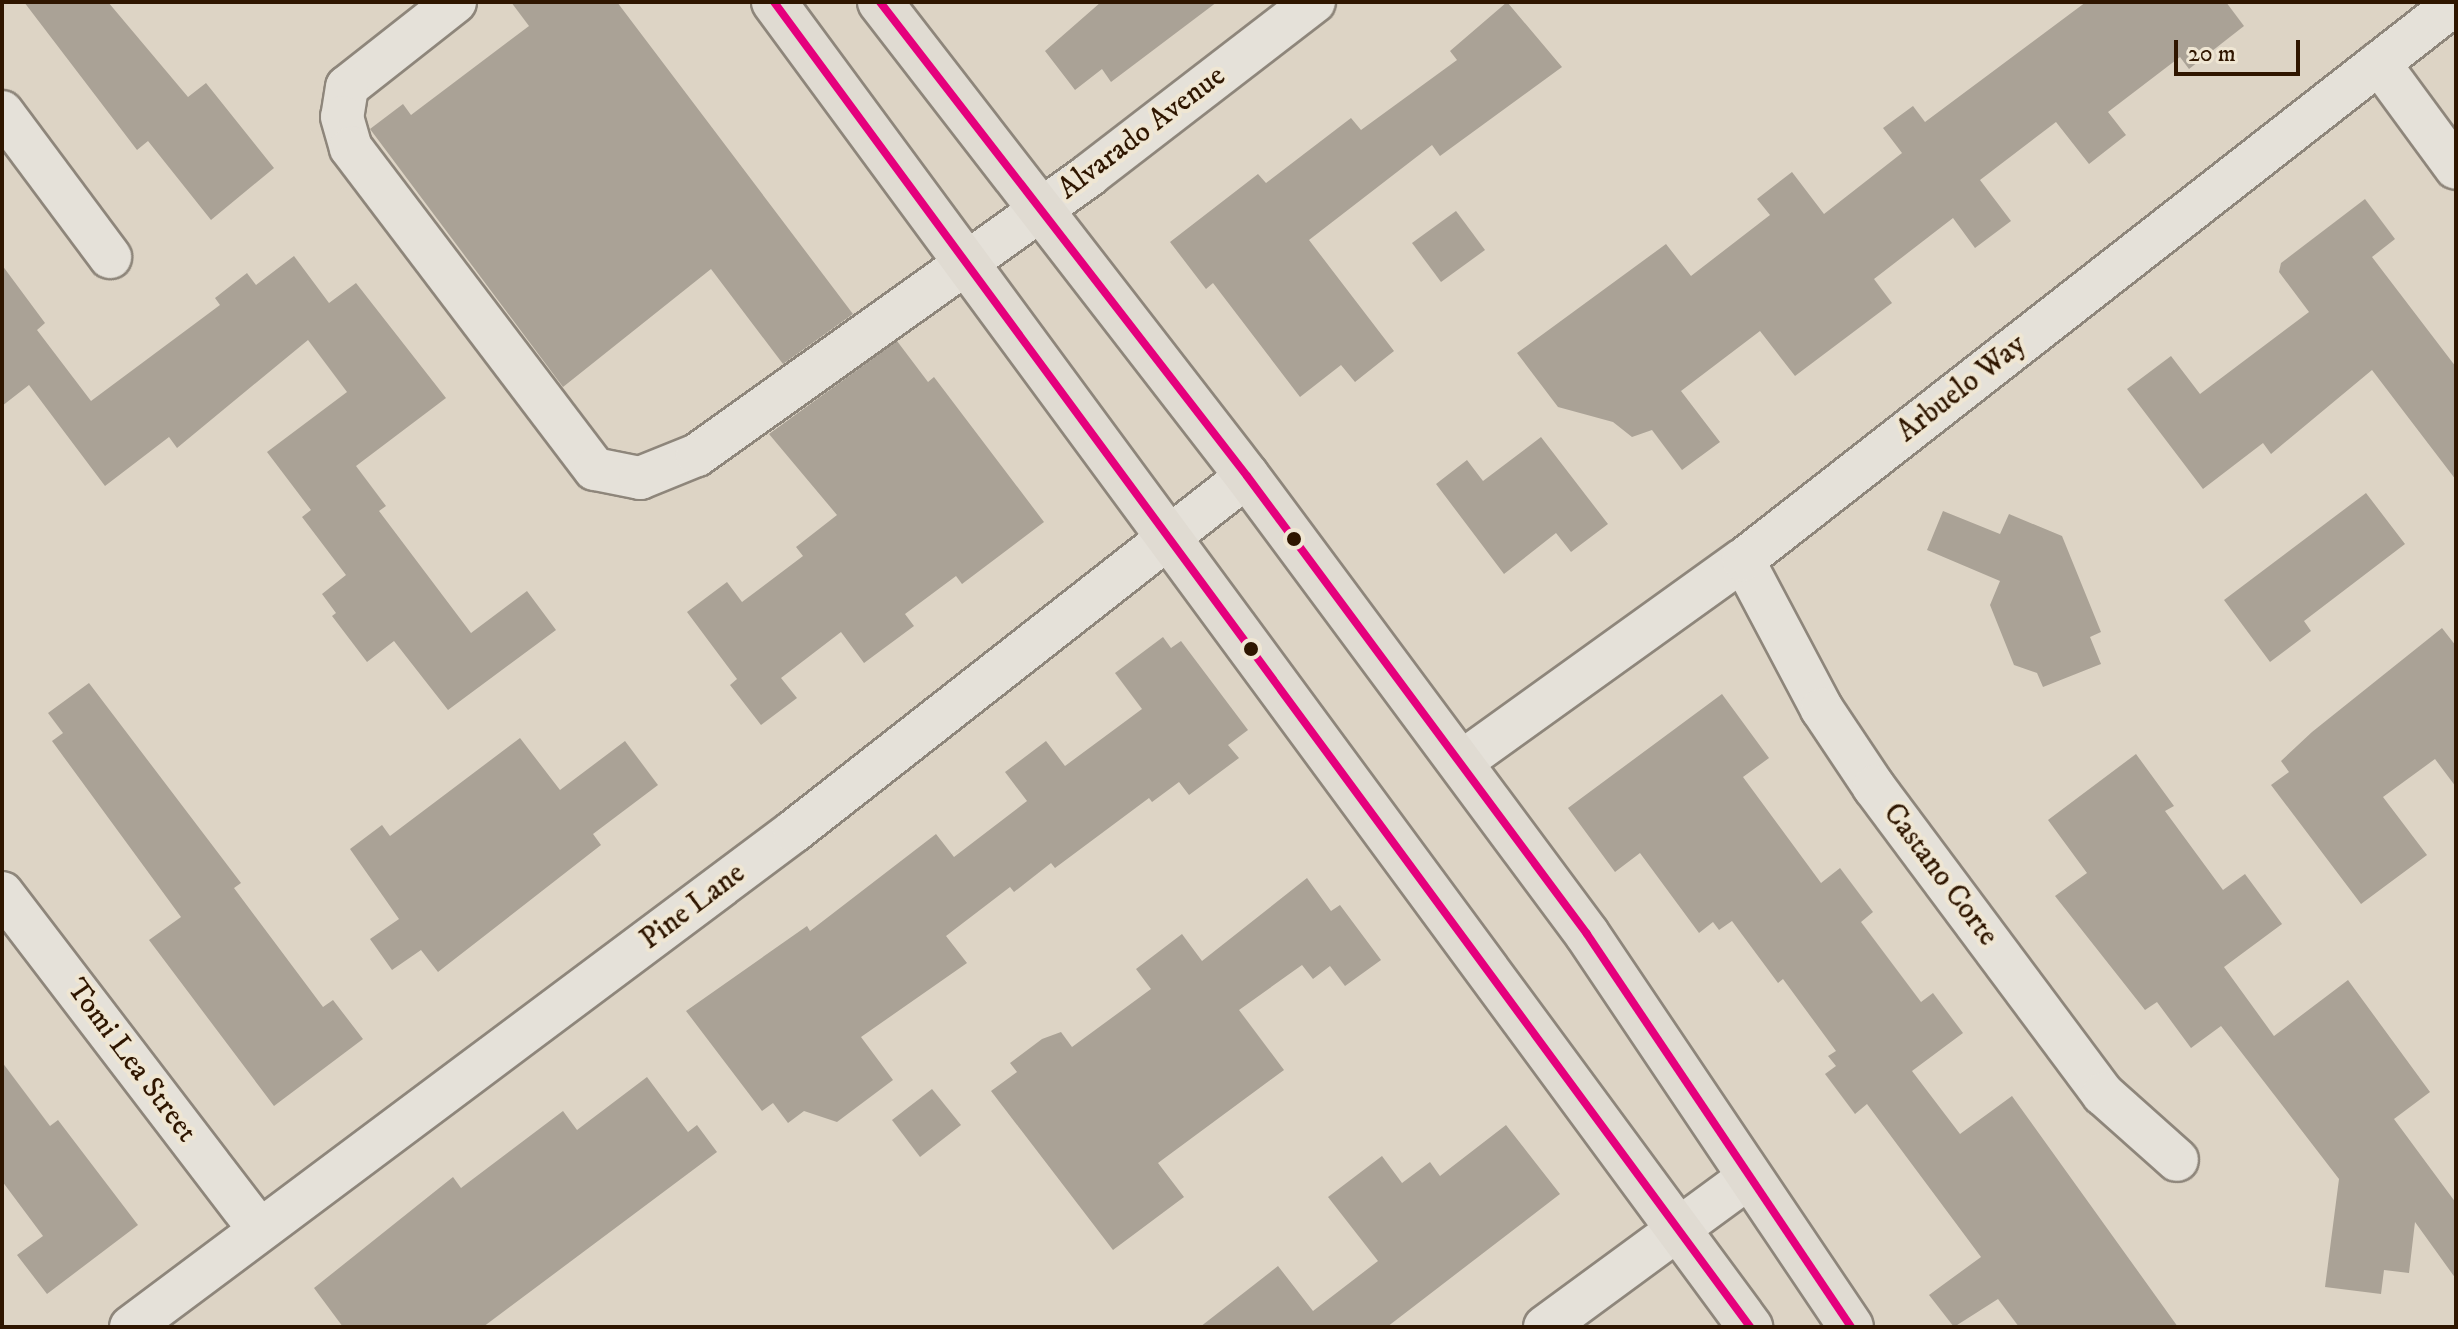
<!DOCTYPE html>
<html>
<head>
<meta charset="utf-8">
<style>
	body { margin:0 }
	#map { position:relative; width:2458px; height:1329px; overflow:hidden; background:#ddd4c5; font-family:"IM FELL DW Pica",serif }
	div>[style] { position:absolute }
	.building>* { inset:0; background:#aaa296 }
	.roads { filter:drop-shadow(2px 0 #8e867b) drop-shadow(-2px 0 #8e867b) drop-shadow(0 2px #8e867b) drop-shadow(0 -2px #8e867b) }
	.street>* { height:42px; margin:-21px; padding:0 21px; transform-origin:21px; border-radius:21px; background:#e5e1d9 }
	.primary>* { height:44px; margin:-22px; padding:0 22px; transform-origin:22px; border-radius:22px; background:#e0dbd2 }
	.bus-1>* { height:8px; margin:-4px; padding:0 4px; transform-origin:4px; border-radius:4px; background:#e5007d }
	.dots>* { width:22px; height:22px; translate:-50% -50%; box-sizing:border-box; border:4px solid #efe6d3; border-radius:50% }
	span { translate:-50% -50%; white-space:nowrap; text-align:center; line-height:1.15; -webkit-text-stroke:8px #efe6d3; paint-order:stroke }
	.street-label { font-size:30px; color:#2f1600 }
	.frame { position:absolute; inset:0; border:4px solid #2f1600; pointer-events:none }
	.scale { position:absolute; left:2174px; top:40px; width:126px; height:36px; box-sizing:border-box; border:4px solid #2f1600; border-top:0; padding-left:10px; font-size:24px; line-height:28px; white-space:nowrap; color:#2f1600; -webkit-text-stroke:6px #efe6d3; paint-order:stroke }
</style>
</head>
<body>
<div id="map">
	<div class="building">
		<div style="clip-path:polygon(24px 2px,108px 2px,188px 97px,206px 83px,274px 168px,211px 220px,148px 141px,137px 150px)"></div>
		<div style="clip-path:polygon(511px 2px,617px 2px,853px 314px,783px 364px,711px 269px,563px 387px,370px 129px,403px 104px,411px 115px,529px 26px)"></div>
		<div style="clip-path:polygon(1101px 2px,1217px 2px,1111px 82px,1102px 69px,1075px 90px,1045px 51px)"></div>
		<div style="clip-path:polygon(1507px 2px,1562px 67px,1440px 156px,1432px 145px,1309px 240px,1394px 351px,1355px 382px,1341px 365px,1300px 397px,1213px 283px,1206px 289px,1170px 242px,1258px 174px,1266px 183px,1351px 118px,1361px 130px,1457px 60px,1450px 51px)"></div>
		<div style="clip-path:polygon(2086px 2px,2226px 2px,2244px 26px,2189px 69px,2180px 57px,2108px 112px,2126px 135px,2089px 164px,2056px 122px,1980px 180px,2011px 221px,1975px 248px,1953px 218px,1874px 279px,1892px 303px,1795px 376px,1760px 331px,1681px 391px,1720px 442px,1682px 470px,1652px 430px,1632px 437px,1613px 422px,1558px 407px,1517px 353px,1666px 244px,1691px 276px,1770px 215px,1757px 199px,1792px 172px,1824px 214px,1902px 153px,1883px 128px,1913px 106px,1925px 122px)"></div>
		<div style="clip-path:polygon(2365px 199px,2395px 239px,2372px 257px,2456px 367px,2456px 480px,2372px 370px,2271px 454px,2263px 443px,2203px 489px,2127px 389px,2171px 356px,2200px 394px,2309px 312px,2279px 272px,2281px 263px)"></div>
		<div style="clip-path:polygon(1456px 211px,1485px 250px,1441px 282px,1412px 243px)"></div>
		<div style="clip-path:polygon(294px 256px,329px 303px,356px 283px,446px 398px,356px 466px,386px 506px,379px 511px,471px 633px,527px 591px,556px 630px,448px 710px,394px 641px,367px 662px,332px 616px,336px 613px,322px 594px,346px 575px,302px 517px,311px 510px,267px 452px,347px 392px,308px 340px,177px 448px,169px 437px,105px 486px,29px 385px,2px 406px,2px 265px,45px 323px,37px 330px,91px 401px,220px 305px,215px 298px,247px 273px,256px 285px)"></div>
		<div style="clip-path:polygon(897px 341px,928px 382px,934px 377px,1044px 522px,962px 584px,956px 576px,905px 614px,914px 626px,864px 663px,841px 632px,781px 678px,797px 698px,761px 725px,730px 685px,737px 679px,687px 612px,727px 582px,742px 602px,803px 556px,796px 547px,837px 515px,769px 434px)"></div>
		<div style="clip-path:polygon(1541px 437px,1608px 524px,1571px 552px,1556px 533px,1504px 574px,1436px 484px,1467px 460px,1483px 481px)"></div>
		<div style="clip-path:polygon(2366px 493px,2405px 544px,2304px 621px,2311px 631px,2270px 662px,2224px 600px)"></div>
		<div style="clip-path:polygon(1943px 511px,2000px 534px,2009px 514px,2062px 536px,2101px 632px,2090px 637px,2101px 664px,2043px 687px,2037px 673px,2014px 665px,1990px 605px,2000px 581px,1927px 550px)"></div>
		<div style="clip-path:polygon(2442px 628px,2456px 646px,2456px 787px,2435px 759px,2383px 797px,2427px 855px,2361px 904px,2271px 785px,2289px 772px,2281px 761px,2312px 732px)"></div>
		<div style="clip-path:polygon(1163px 637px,1171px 648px,1181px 641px,1248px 730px,1228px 745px,1239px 758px,1189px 795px,1179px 782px,1152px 802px,1149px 798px,1055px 868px,1051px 863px,1014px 892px,1010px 887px,946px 936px,967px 963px,861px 1037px,893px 1080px,837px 1122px,804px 1111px,788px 1123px,773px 1103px,762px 1111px,686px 1011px,807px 926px,810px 931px,936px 834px,954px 857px,1027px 801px,1005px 772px,1046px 741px,1065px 766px,1142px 709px,1115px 673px)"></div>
		<div style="clip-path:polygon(89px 683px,241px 883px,234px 888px,323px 1007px,333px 1000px,363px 1039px,274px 1106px,149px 940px,181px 917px,52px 741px,63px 733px,48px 713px)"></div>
		<div style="clip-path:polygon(1722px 694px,1769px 758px,1743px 777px,1821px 883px,1840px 868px,1873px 912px,1861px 922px,1921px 1002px,1933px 993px,1963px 1033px,1912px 1071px,1960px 1134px,2012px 1096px,2178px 1327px,2019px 1327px,1998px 1299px,1954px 1327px,1929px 1295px,1981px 1257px,1867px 1104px,1855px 1114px,1825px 1074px,1836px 1066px,1828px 1056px,1836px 1051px,1783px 979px,1778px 983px,1732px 921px,1719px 930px,1713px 922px,1699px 933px,1640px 853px,1615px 872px,1568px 808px)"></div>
		<div style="clip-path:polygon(520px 738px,560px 790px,625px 741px,658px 785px,593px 834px,601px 845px,438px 972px,421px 950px,392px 970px,370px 939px,399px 919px,350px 849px,382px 825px,390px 836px)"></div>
		<div style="clip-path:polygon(2136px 754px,2174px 806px,2165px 811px,2223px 890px,2245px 874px,2282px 924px,2224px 967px,2274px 1036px,2348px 980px,2430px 1092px,2394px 1119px,2456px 1203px,2456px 1279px,2415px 1222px,2409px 1273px,2384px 1270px,2381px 1294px,2325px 1287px,2339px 1179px,2221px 1026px,2191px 1048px,2157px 1002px,2145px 1010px,2055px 896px,2087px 873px,2048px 820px)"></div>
		<div style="clip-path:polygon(1307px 878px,1331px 911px,1340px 905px,1381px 960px,1345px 986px,1330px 966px,1313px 979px,1302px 965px,1239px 1010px,1284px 1070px,1158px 1163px,1184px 1197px,1113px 1250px,991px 1091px,1017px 1072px,1010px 1063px,1042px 1039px,1061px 1032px,1072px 1047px,1151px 989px,1136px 969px,1182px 934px,1202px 961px)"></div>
		<div style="clip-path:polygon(2px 1062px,50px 1126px,58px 1120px,138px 1225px,47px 1294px,17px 1255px,43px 1236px,2px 1181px)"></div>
		<div style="clip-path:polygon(647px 1077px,688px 1132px,697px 1125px,717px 1152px,483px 1327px,343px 1327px,314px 1288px,453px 1177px,461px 1188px,563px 1111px,577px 1130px)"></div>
		<div style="clip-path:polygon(932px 1089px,961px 1125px,920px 1157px,892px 1120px)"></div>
		<div style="clip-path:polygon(1506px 1125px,1560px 1194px,1387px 1327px,1200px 1327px,1278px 1266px,1313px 1311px,1378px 1261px,1328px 1197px,1382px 1156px,1402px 1183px,1430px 1162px,1440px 1176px)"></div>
	</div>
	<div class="roads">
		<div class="street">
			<div style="left:455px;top:2px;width:137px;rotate:141.8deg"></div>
			<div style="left:347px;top:87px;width:30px;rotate:99deg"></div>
			<div style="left:342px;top:117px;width:32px;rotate:74deg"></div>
			<div style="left:351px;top:148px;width:403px;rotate:52.8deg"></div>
			<div style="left:595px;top:469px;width:46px;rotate:11.3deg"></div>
			<div style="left:640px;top:478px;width:61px;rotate:-22deg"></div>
			<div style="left:697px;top:455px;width:482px;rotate:-35.5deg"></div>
			<div style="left:1089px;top:175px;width:284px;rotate:-37.6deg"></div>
			<div style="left:2379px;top:63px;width:130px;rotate:53.7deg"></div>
			<div style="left:2px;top:112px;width:181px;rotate:53.3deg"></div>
			<div style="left:1743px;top:560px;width:169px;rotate:62.1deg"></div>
			<div style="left:1822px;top:709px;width:94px;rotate:56.3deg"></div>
			<div style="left:1874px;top:787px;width:383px;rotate:53.3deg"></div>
			<div style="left:2103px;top:1094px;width:99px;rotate:41.7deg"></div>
			<div style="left:1460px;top:763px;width:348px;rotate:-35.7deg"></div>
			<div style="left:1743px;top:560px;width:905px;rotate:-38deg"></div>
			<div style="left:2px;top:893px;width:424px;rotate:52.6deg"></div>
			<div style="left:131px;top:1327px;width:828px;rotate:-36.8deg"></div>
			<div style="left:794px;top:831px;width:576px;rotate:-38.08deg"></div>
			<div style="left:1545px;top:1327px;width:253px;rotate:-36.3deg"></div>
		</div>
		<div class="primary">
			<div style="left:774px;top:2px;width:1646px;rotate:53.62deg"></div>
			<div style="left:880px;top:2px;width:599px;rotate:52.25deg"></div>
			<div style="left:1247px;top:476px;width:570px;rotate:53.41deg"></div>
			<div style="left:1587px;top:934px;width:473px;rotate:56.1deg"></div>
		</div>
	</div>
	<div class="bus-1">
		<div style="left:774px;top:2px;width:1646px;rotate:53.62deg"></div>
		<div style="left:880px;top:2px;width:599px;rotate:52.25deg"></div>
		<div style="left:1247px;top:476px;width:570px;rotate:53.41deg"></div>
		<div style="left:1587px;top:934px;width:473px;rotate:56.1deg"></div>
	</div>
	<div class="dots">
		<div style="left:1294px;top:539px;background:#2f1600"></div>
		<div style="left:1251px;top:649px;background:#2f1600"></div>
	</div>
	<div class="street-label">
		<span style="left:1142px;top:133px;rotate:-37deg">Alvarado Avenue</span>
		<span style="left:1962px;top:389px;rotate:-38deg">Arbuelo Way</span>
		<span style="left:1940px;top:875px;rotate:53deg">Castano Corte</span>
		<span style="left:693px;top:907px;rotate:-37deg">Pine Lane</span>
		<span style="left:131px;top:1061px;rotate:53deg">Tomi Lea Street</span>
	</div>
	<div class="frame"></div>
	<div class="scale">20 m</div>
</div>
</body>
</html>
